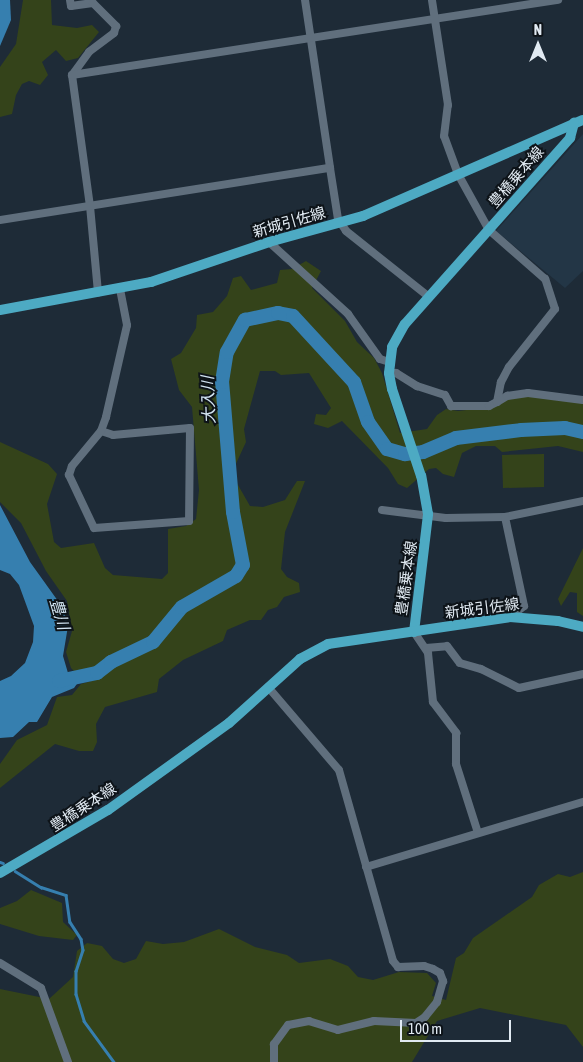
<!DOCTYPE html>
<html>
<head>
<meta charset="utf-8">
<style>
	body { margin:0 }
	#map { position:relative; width:583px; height:1062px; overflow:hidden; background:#1e2b37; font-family:"Asap Condensed","Noto Sans JP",sans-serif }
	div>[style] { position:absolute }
	.built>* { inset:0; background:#233646 }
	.green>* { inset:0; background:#34431a }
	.water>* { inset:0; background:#367faf }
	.stream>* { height:2.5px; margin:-1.25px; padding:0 1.25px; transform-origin:1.25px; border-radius:1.25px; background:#367faf }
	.river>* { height:14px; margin:-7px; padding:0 7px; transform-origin:7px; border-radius:7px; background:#367faf }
	.minor>* { height:8px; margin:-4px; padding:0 4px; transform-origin:4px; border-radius:4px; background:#606f7d }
	.major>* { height:10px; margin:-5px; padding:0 5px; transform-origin:5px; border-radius:5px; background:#4daac3 }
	span { translate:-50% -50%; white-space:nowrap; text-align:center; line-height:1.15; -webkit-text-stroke:4px #0d1318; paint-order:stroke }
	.street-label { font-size:15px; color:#e1eaf2 }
	.water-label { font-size:16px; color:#d3e5f3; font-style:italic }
	.north { position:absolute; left:513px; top:20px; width:50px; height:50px; -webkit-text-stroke:4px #0d1318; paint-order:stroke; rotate:0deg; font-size:14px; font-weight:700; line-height:20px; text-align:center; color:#e1eaf2 }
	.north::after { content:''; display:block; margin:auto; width:18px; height:22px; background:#e1eaf2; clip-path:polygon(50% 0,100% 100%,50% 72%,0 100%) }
	.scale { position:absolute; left:400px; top:1020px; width:111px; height:22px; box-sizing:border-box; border:2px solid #e1eaf2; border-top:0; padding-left:6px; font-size:15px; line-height:18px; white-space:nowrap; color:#e1eaf2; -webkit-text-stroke:4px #0d1318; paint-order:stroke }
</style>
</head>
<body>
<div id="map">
	<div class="built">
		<div style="clip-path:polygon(583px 134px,583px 271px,565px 288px,496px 231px)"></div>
	</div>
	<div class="green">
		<div style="clip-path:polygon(23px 0,51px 0,52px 25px,77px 28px,92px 25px,99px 32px,78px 58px,66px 61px,56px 50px,42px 62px,48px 75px,40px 85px,29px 81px,22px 84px,16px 95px,12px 114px,0 117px,0 67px,16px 44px)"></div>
		<div style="clip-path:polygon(306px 261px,321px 271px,312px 288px,345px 321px,357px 342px,374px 358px,382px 373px,400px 433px,427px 429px,437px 415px,446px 409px,458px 411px,484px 408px,498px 399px,524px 396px,583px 403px,583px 452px,558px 446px,502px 452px,495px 446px,476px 446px,462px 453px,454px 477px,443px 474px,436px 468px,429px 469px,407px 488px,398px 484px,388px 468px,342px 421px,328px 428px,314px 424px,316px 414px,326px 415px,331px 408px,309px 373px,281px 375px,275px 371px,260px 371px,244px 429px,246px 442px,234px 468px,234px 478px,250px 506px,263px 507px,285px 500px,297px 481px,305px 481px,285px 532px,281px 569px,287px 577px,299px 583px,300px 592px,284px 597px,277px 607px,268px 610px,261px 620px,250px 620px,227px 630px,223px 641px,183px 660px,159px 679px,157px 692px,105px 707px,96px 724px,97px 742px,93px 751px,79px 751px,55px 744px,0 788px,0 764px,17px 740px,47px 725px,57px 697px,72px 695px,81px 684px,95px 680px,89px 671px,77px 674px,71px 668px,66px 652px,72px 631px,67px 601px,46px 571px,21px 523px,0 502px,0 442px,48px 464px,57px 474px,47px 504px,54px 542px,61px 548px,94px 543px,105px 568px,113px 575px,162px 579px,168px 573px,168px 529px,186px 526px,196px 519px,199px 490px,192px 407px,179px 390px,171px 359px,181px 353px,196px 328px,197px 315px,213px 312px,227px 296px,233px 278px,241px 276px,251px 290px,277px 283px,280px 270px,292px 269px)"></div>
		<div style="clip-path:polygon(544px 454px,544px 487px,503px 488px,502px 455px)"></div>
		<div style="clip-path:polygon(583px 548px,583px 616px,577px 612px,577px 593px,570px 592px,561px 606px,558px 599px)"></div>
		<div style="clip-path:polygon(583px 872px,583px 1047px,566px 1025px,480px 1008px,437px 1021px,412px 1062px,0 1062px,0 989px,49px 999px,73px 977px,77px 951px,87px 943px,102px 946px,113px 959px,124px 963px,136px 959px,146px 941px,163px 944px,184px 942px,219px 929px,255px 947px,287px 955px,299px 963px,330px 959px,348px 966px,358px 977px,373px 980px,399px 972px,427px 973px,436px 983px,432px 996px,446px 1000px,456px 958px,464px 953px,473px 938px,532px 897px,539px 885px,558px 874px,570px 877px)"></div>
		<div style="clip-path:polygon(31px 890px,62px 903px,63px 922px,77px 935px,73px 940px,39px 936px,0 924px,0 908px,17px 901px)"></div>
	</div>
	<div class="water">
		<div style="clip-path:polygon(0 0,10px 0,11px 20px,0 46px)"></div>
		<div style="clip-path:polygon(0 505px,30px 562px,63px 608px,68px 626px,63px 656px,68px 673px,79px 681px,74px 688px,52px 697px,37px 722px,29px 722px,13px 737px,0 738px,0 681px,11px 676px,25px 663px,33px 642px,34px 626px,19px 585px,10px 574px,0 570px)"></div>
	</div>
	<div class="stream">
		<div style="left:0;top:862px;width:3px;rotate:18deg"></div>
		<div style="left:15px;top:871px;width:31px;rotate:32deg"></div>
		<div style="left:41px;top:887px;width:26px;rotate:18deg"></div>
		<div style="left:66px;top:895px;width:27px;rotate:82deg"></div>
		<div style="left:70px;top:922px;width:20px;rotate:57deg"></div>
		<div style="left:81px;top:939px;width:11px;rotate:80deg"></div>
		<div style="left:83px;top:950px;width:22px;rotate:108deg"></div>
		<div style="left:76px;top:971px;width:23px;rotate:90deg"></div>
		<div style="left:76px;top:994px;width:28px;rotate:73deg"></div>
		<div style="left:84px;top:1021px;width:51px;rotate:53.8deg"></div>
	</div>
	<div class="river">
		<div style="left:59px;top:681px;width:39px;rotate:-12deg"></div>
		<div style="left:97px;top:673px;width:18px;rotate:-38deg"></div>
		<div style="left:111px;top:662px;width:47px;rotate:-25.5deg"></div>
		<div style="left:153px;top:642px;width:45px;rotate:-50.4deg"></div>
		<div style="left:182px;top:607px;width:62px;rotate:-29.9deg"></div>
		<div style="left:236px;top:576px;width:13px;rotate:-58deg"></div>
		<div style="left:243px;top:565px;width:54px;rotate:-100.7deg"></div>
		<div style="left:233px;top:512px;width:130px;rotate:-94.8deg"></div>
		<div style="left:222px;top:382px;width:30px;rotate:-81deg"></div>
		<div style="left:227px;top:352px;width:37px;rotate:-61deg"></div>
		<div style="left:245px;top:320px;width:34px;rotate:-12deg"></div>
		<div style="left:278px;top:313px;width:15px;rotate:11deg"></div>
		<div style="left:293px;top:316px;width:90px;rotate:47.3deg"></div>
		<div style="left:354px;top:382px;width:42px;rotate:70.7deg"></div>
		<div style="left:368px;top:422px;width:33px;rotate:55deg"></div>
		<div style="left:387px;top:449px;width:19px;rotate:16deg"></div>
		<div style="left:405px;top:454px;width:18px;rotate:-6deg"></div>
		<div style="left:423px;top:452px;width:36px;rotate:-23deg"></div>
		<div style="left:456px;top:438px;width:65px;rotate:-7deg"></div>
		<div style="left:521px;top:430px;width:44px;rotate:-2.6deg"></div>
		<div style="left:565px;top:428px;width:18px;rotate:13deg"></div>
	</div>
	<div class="minor">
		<div style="left:70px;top:0;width:6px;rotate:81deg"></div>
		<div style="left:71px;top:6px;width:22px;rotate:-8deg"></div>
		<div style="left:93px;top:3px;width:33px;rotate:45deg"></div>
		<div style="left:116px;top:26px;width:7px;rotate:106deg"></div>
		<div style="left:114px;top:33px;width:31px;rotate:143deg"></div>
		<div style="left:89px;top:52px;width:29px;rotate:126deg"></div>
		<div style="left:72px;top:75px;width:132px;rotate:82.2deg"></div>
		<div style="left:90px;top:206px;width:87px;rotate:84.7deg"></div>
		<div style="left:305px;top:0;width:170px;rotate:81.5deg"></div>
		<div style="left:72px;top:75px;width:492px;rotate:-8.8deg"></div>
		<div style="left:0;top:220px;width:334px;rotate:-9deg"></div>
		<div style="left:330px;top:168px;width:52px;rotate:81.1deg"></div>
		<div style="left:338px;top:219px;width:14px;rotate:56deg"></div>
		<div style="left:346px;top:231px;width:106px;rotate:38.5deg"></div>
		<div style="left:269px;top:242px;width:107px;rotate:42.3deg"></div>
		<div style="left:348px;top:314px;width:55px;rotate:54.6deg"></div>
		<div style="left:380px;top:359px;width:9px;rotate:18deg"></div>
		<div style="left:389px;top:373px;width:7px"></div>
		<div style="left:396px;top:373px;width:25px;rotate:32deg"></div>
		<div style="left:417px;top:386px;width:29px;rotate:18deg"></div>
		<div style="left:445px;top:395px;width:13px;rotate:61deg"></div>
		<div style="left:451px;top:406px;width:38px"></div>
		<div style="left:489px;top:406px;width:9px;rotate:-27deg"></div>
		<div style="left:497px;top:402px;width:20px;rotate:-79deg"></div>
		<div style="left:501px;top:382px;width:17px;rotate:-62deg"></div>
		<div style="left:509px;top:367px;width:74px;rotate:-51.6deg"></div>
		<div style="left:555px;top:309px;width:32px;rotate:-108deg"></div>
		<div style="left:545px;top:279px;width:74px;rotate:-138.8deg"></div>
		<div style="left:489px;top:230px;width:64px;rotate:-119deg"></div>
		<div style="left:458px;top:174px;width:40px;rotate:-110.2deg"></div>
		<div style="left:444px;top:136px;width:31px;rotate:-83deg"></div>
		<div style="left:448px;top:105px;width:106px;rotate:-98.7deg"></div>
		<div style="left:497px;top:402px;width:12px;rotate:-31deg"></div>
		<div style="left:507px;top:396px;width:21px;rotate:-8deg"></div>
		<div style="left:528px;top:393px;width:55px;rotate:7.3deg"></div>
		<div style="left:101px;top:431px;width:13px;rotate:18deg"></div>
		<div style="left:113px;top:435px;width:77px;rotate:-5.2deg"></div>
		<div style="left:190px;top:428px;width:93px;rotate:90.6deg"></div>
		<div style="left:189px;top:521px;width:95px;rotate:175.8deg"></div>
		<div style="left:94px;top:528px;width:59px;rotate:-115.3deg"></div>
		<div style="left:69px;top:475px;width:9px;rotate:-72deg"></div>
		<div style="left:72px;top:466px;width:45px;rotate:-50.4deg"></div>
		<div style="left:101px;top:431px;width:15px;rotate:-70deg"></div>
		<div style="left:106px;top:417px;width:94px;rotate:-77.1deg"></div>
		<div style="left:127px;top:325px;width:38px;rotate:-101deg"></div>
		<div style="left:382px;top:510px;width:64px;rotate:7.1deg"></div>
		<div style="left:446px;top:518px;width:59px;rotate:-1deg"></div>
		<div style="left:505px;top:517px;width:80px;rotate:-11.6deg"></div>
		<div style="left:505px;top:517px;width:91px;rotate:77.9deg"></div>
		<div style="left:524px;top:606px;width:18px;rotate:142deg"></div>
		<div style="left:414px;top:632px;width:25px;rotate:56deg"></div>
		<div style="left:428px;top:653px;width:49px;rotate:84.2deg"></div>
		<div style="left:433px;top:702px;width:39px;rotate:53deg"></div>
		<div style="left:456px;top:733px;width:31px;rotate:90deg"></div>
		<div style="left:456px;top:764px;width:72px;rotate:72.3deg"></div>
		<div style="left:426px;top:648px;width:21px;rotate:-5deg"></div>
		<div style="left:447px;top:646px;width:21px;rotate:53deg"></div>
		<div style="left:460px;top:663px;width:22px;rotate:16deg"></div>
		<div style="left:481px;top:669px;width:42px;rotate:26.6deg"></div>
		<div style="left:519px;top:688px;width:66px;rotate:-12.3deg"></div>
		<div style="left:268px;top:687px;width:109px;rotate:49.5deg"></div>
		<div style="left:339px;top:770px;width:198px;rotate:74.2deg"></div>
		<div style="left:393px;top:961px;width:8px;rotate:50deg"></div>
		<div style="left:398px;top:967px;width:26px;rotate:-2deg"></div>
		<div style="left:424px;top:966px;width:9px;rotate:18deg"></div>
		<div style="left:433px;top:969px;width:8px;rotate:30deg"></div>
		<div style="left:440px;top:973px;width:9px;rotate:69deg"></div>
		<div style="left:443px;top:981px;width:22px;rotate:106deg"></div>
		<div style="left:437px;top:1002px;width:19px;rotate:129deg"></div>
		<div style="left:425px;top:1017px;width:11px;rotate:146deg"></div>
		<div style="left:416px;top:1023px;width:42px;rotate:-177.3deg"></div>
		<div style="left:374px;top:1021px;width:37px;rotate:166deg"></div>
		<div style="left:338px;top:1030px;width:30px;rotate:-163deg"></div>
		<div style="left:309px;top:1021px;width:21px;rotate:169deg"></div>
		<div style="left:288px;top:1025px;width:24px;rotate:126deg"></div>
		<div style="left:274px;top:1044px;width:18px;rotate:90deg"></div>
		<div style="left:366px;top:867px;width:227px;rotate:-16.7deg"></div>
		<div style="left:0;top:963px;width:48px;rotate:31.4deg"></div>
		<div style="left:41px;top:988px;width:79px;rotate:70deg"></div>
	</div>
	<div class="major">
		<div style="left:0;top:310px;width:154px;rotate:-10.5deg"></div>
		<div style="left:151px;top:282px;width:125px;rotate:-18.7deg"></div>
		<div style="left:269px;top:242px;width:98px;rotate:-15.5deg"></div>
		<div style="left:363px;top:216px;width:240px;rotate:-23.6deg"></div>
		<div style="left:414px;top:632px;width:119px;rotate:-83.2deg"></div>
		<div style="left:428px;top:514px;width:39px;rotate:-100deg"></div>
		<div style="left:421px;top:476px;width:92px;rotate:-108.4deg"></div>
		<div style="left:392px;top:389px;width:16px;rotate:-101deg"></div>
		<div style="left:389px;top:373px;width:26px;rotate:-83deg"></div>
		<div style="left:392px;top:347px;width:26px;rotate:-61deg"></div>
		<div style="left:405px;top:324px;width:249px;rotate:-48.4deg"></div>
		<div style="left:570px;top:138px;width:16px;rotate:-75deg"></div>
		<div style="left:0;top:873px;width:125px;rotate:-30.3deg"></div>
		<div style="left:108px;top:810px;width:149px;rotate:-35.7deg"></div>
		<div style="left:229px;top:723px;width:96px;rotate:-42deg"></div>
		<div style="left:300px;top:659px;width:32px;rotate:-28deg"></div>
		<div style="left:328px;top:644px;width:184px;rotate:-8.4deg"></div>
		<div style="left:510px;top:617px;width:48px;rotate:4.8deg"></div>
		<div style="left:558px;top:621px;width:26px;rotate:13deg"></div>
	</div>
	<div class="street-label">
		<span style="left:516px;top:177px;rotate:-49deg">豊橋乗本線</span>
		<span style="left:289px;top:222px;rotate:-16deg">新城引佐線</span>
		<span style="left:406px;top:578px;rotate:-82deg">豊橋乗本線</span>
		<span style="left:482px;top:608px;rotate:-7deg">新城引佐線</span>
		<span style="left:83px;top:807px;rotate:-33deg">豊橋乗本線</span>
	</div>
	<div class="water-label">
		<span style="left:208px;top:400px;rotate:-92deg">大入川</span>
		<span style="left:60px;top:614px;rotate:74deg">豊川</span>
	</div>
	<div class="north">N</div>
	<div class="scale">100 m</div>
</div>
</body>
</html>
